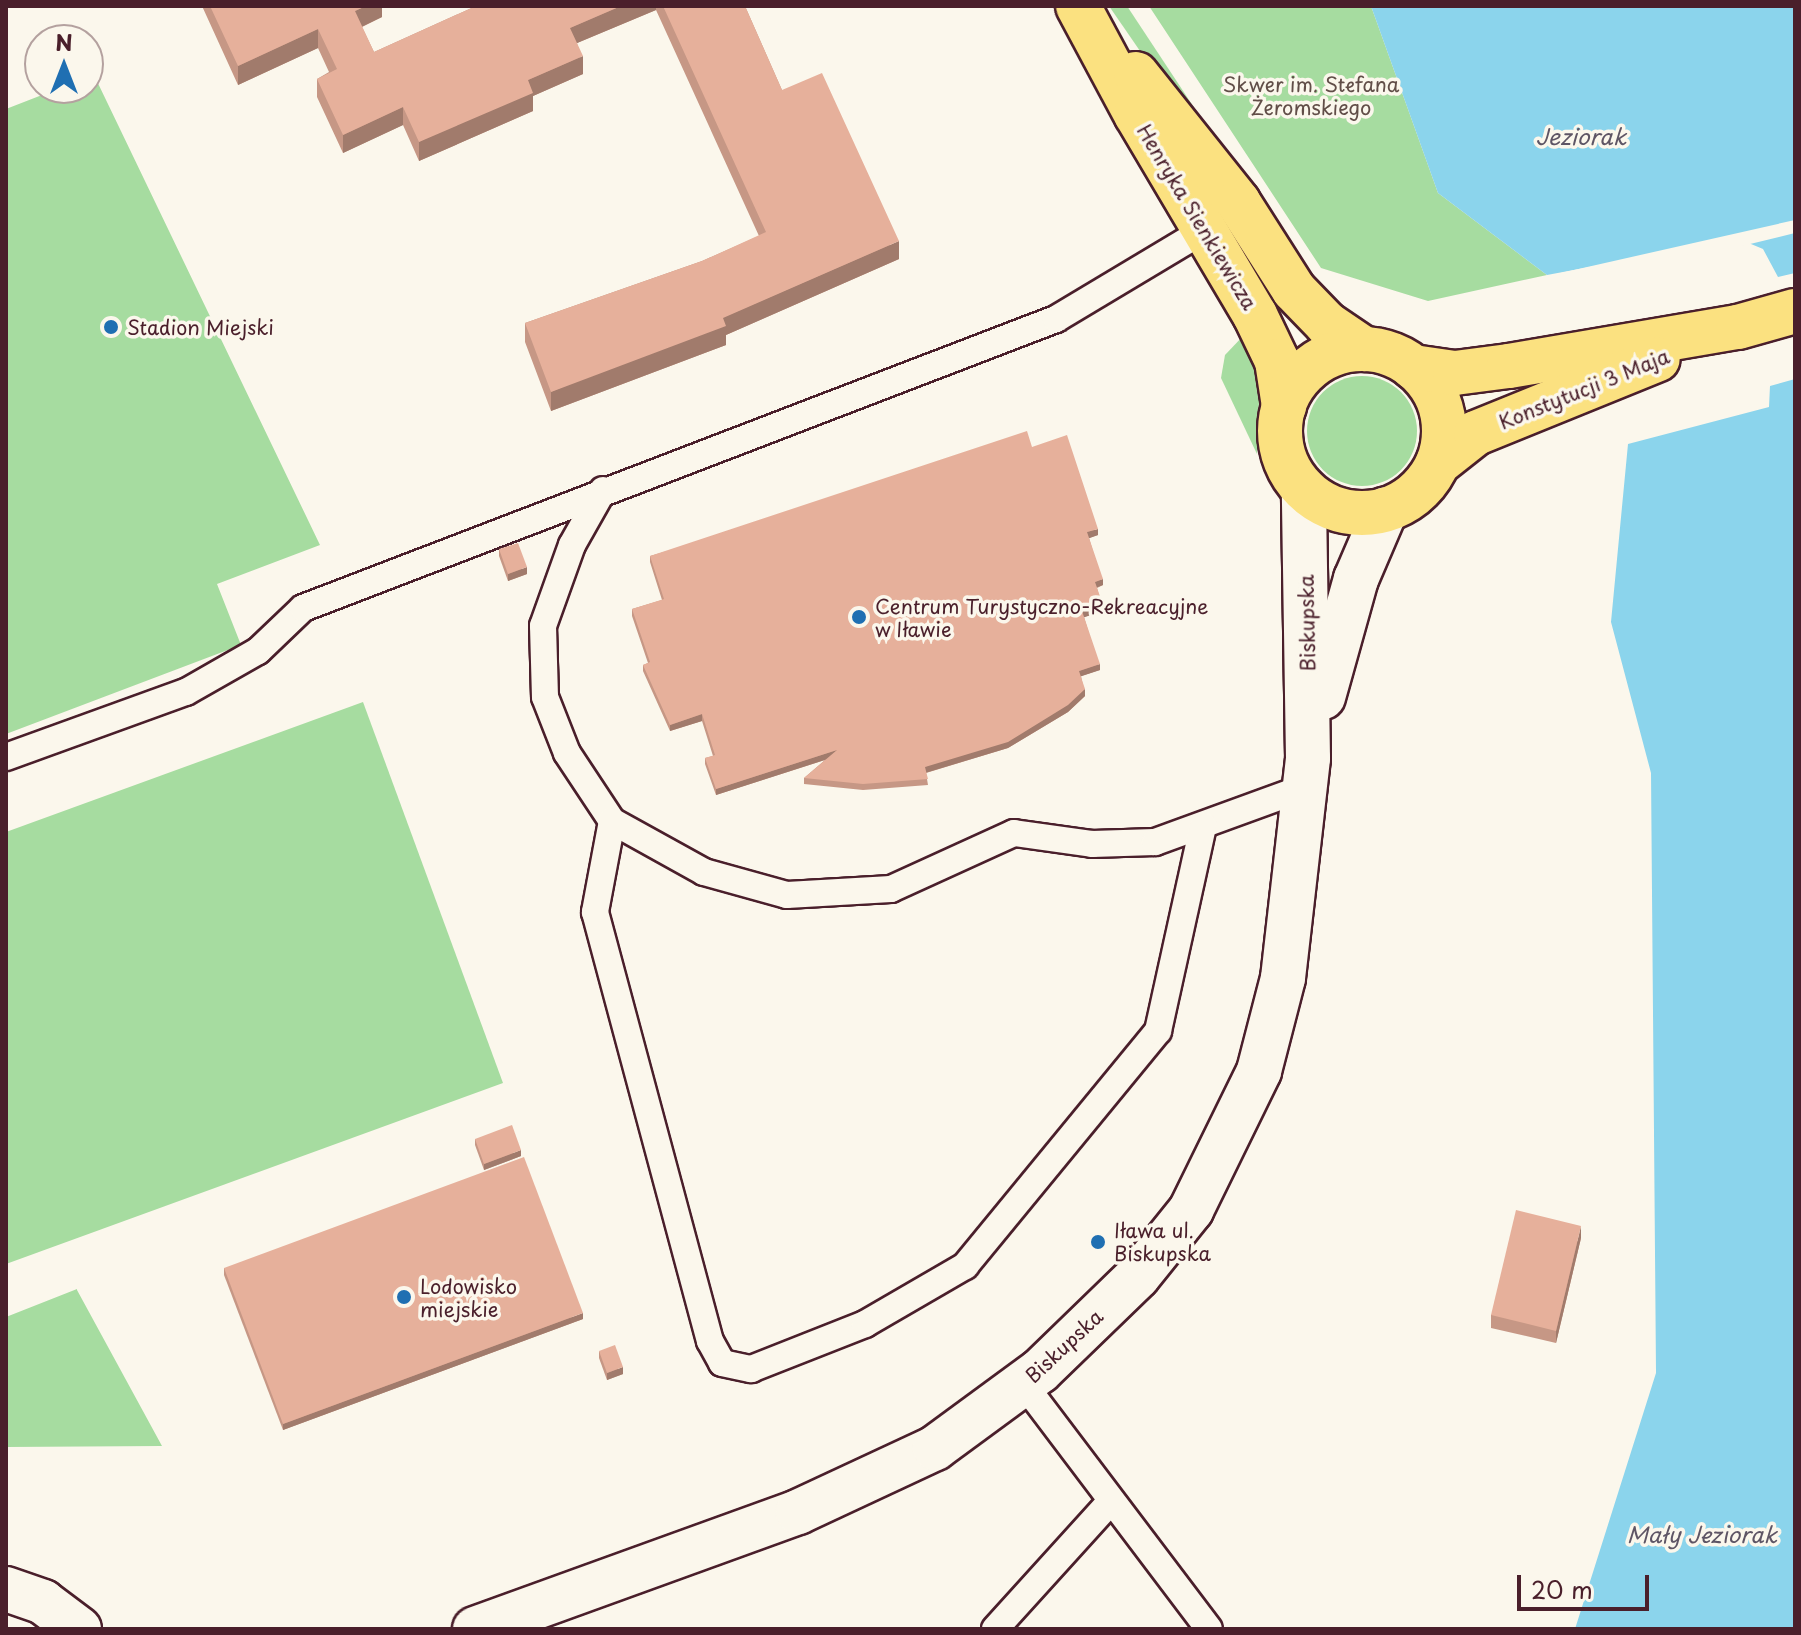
<!DOCTYPE html>
<html>
<head>
<meta charset="utf-8">
<style>
	body { margin:0 }
	#map { position:relative; width:1801px; height:1635px; overflow:hidden; background:#fbf7ec; font-family:"Playpen Sans",sans-serif }
	div>[style] { position:absolute }
	.green>* { inset:0; background:#a6dca0 }
	.round { border-radius:50% }
	.water>* { inset:0; background:#8bd4ec }
	.pier>* { inset:0; background:#fbf7ec }
	.roads { filter:drop-shadow(2px 0 #4a1f2b) drop-shadow(-2px 0 #4a1f2b) drop-shadow(0 2px #4a1f2b) drop-shadow(0 -2px #4a1f2b) }
	.lane>* { height:26px; margin:-13px; padding:0 13px; transform-origin:13px; border-radius:13px; background:#fbf7ec }
	.street>* { height:44px; margin:-22px; padding:0 22px; transform-origin:22px; border-radius:22px; background:#fbf7ec }
	.secondary>* { height:44px; margin:-22px; padding:0 22px; transform-origin:22px; border-radius:22px; background:#fbf7ec }
	.primary>* { height:44px; margin:-22px; padding:0 22px; transform-origin:22px; border-radius:22px; background:#fbe180 }
	.primary>.ring { margin:-22px; padding:0; box-sizing:content-box; background:none; border:44px solid #fbe180; border-radius:50% }
	.wall>* { inset:0; background:#c69785 }
	.shaded-wall>* { inset:0; background:#a17b6c }
	.building>* { inset:0; background:#e6b09b }
	.dots>* { width:22px; height:22px; translate:-50% -50%; box-sizing:border-box; border:4px solid #fbf7ec; border-radius:50% }
	span { translate:-50% -50%; white-space:nowrap; text-align:center; line-height:1.15; -webkit-text-stroke:7px #fbf7ec; paint-order:stroke }
	.park-label { font-size:20px; color:#614e48 }
	.street-label { font-size:20px; color:#4a1f2b }
	.poi-label { font-size:20px; color:#4a1f2b }
	.left { translate:0 -50%; text-align:left }
	.water-label { font-size:22px; color:#5e5565; font-style:italic }
	.frame { position:absolute; inset:0; border:8px solid #4a1f2b; pointer-events:none }
	.north { position:absolute; left:24px; top:24px; width:80px; height:80px; box-sizing:border-box; background:#fbf7ec; border:2px solid #b4a19f; border-radius:50%; rotate:0deg; font-size:22px; font-weight:700; line-height:32px; text-align:center; color:#4a1f2b }
	.north::after { content:''; display:block; margin:auto; width:28px; height:36px; background:#1f6fb2; clip-path:polygon(50% 0,100% 100%,50% 72%,0 100%) }
	.scale { position:absolute; left:1517px; top:1575px; width:132px; height:36px; box-sizing:border-box; border:4px solid #4a1f2b; border-top:0; padding-left:10px; font-size:24px; line-height:28px; white-space:nowrap; color:#4a1f2b; -webkit-text-stroke:6px #fbf7ec; paint-order:stroke }
</style>
</head>
<body>
<div id="map">
	<div class="green">
		<div style="clip-path:polygon(1109px 6px,1127px 6px,1230px 162px,1191px 125px)"></div>
		<div style="clip-path:polygon(1149px 6px,1371px 6px,1438px 193px,1547px 275px,1428px 301px,1321px 268px)"></div>
		<div style="clip-path:polygon(94px 75px,320px 545px,217px 584px,241px 645px,6px 734px,6px 109px,60px 88px,88px 88px,88px 77px)"></div>
		<div style="clip-path:polygon(1245px 334px,1260px 374px,1257px 454px,1221px 378px,1225px 355px)"></div>
		<div class="round" style="left:1307px;top:376px;width:110px;height:110px"></div>
		<div style="clip-path:polygon(363px 702px,503px 1083px,6px 1264px,6px 832px)"></div>
		<div style="clip-path:polygon(77px 1289px,77px 1290px,162px 1446px,6px 1447px,6px 1317px)"></div>
	</div>
	<div class="water">
		<div style="clip-path:polygon(1371px 6px,1795px 6px,1795px 273px,1778px 277px,1763px 249px,1739px 239px,1547px 275px,1438px 193px)"></div>
		<div style="clip-path:polygon(1795px 379px,1795px 1629px,1575px 1629px,1656px 1373px,1651px 773px,1611px 622px,1628px 444px,1769px 407px,1770px 386px)"></div>
	</div>
	<div class="pier">
		<div style="clip-path:polygon(1795px 220px,1795px 233px,1746px 245px,1543px 277px)"></div>
	</div>
	<div class="roads">
		<div class="lane">
			<div style="left:603px;top:490px;width:63px;rotate:119.4deg"></div>
			<div style="left:572px;top:545px;width:86px;rotate:109.7deg"></div>
			<div style="left:543px;top:626px;width:71px;rotate:88.4deg"></div>
			<div style="left:545px;top:697px;width:60px;rotate:68.6deg"></div>
			<div style="left:567px;top:753px;width:82px;rotate:56.5deg"></div>
			<div style="left:612px;top:821px;width:105px;rotate:29deg"></div>
			<div style="left:704px;top:872px;width:86px;rotate:15.5deg"></div>
			<div style="left:787px;top:895px;width:104px;rotate:-3.3deg"></div>
			<div style="left:891px;top:889px;width:135px;rotate:-24.5deg"></div>
			<div style="left:1014px;top:833px;width:79px;rotate:8deg"></div>
			<div style="left:1092px;top:844px;width:63px;rotate:-1.8deg"></div>
			<div style="left:1155px;top:842px;width:161px;rotate:-20deg"></div>
			<div style="left:6px;top:757px;width:191px;rotate:-19.9deg"></div>
			<div style="left:186px;top:692px;width:83px;rotate:-29.7deg"></div>
			<div style="left:258px;top:651px;width:62px;rotate:-43.7deg"></div>
			<div style="left:303px;top:608px;width:807px;rotate:-21deg"></div>
			<div style="left:1056px;top:319px;width:174px;rotate:-30.9deg"></div>
			<div style="left:612px;top:821px;width:93px;rotate:100.6deg"></div>
			<div style="left:595px;top:912px;width:444px;rotate:75deg"></div>
			<div style="left:710px;top:1341px;width:25px;rotate:61deg"></div>
			<div style="left:722px;top:1363px;width:30px;rotate:12deg"></div>
			<div style="left:751px;top:1369px;width:123px;rotate:-21.5deg"></div>
			<div style="left:865px;top:1324px;width:116px;rotate:-30.1deg"></div>
			<div style="left:965px;top:1266px;width:304px;rotate:-50.6deg"></div>
			<div style="left:1158px;top:1031px;width:210px;rotate:-77.6deg"></div>
			<div style="left:1023px;top:1383px;width:308px;rotate:52.9deg"></div>
			<div style="left:995px;top:1629px;width:171px;rotate:-47.8deg"></div>
		</div>
		<div class="street">
			<div style="left:6px;top:1589px;width:39px;rotate:19deg"></div>
			<div style="left:43px;top:1602px;width:45px;rotate:36.9deg"></div>
		</div>
		<div class="secondary">
			<div style="left:1323px;top:697px;width:123px;rotate:-74.4deg"></div>
			<div style="left:1356px;top:579px;width:76px;rotate:-66.8deg"></div>
			<div style="left:475px;top:1629px;width:344px;rotate:-19.9deg"></div>
			<div style="left:798px;top:1512px;width:151px;rotate:-25deg"></div>
			<div style="left:935px;top:1448px;width:130px;rotate:-36.3deg"></div>
			<div style="left:1040px;top:1371px;width:136px;rotate:-44.1deg"></div>
			<div style="left:1138px;top:1276px;width:85px;rotate:-51.2deg"></div>
			<div style="left:1191px;top:1210px;width:155px;rotate:-63.9deg"></div>
			<div style="left:1259px;top:1071px;width:96px;rotate:-75.5deg"></div>
			<div style="left:1283px;top:978px;width:221px;rotate:-83.5deg"></div>
			<div style="left:1308px;top:758px;width:269px;rotate:-90.9deg"></div>
		</div>
		<div class="primary">
			<div style="left:1078px;top:6px;width:123px;rotate:61.8deg"></div>
			<div style="left:1136px;top:114px;width:234px;rotate:59.4deg"></div>
			<div style="left:1255px;top:315px;width:51px;rotate:64.4deg"></div>
			<div style="left:1277px;top:361px;width:46px;rotate:81.2deg"></div>
			<div style="left:1136px;top:74px;width:164px;rotate:51.4deg"></div>
			<div style="left:1238px;top:202px;width:104px;rotate:57.5deg"></div>
			<div style="left:1294px;top:290px;width:47px;rotate:45.9deg"></div>
			<div style="left:1327px;top:324px;width:45px;rotate:34deg"></div>
			<div class="ring" style="left:1280px;top:349px;width:120px;height:120px"></div>
			<div style="left:1413px;top:367px;width:42px;rotate:8.1deg"></div>
			<div style="left:1455px;top:373px;width:54px;rotate:-7.4deg"></div>
			<div style="left:1509px;top:366px;width:232px;rotate:-9.7deg"></div>
			<div style="left:1738px;top:327px;width:59px;rotate:-15.7deg"></div>
			<div style="left:1438px;top:463px;width:48px;rotate:-38.3deg"></div>
			<div style="left:1476px;top:433px;width:196px;rotate:-22.1deg"></div>
		</div>
	</div>
	<div class="wall">
		<div style="clip-path:polygon(202px 6px,382px 6px,382px 17px,362px 27px,374px 52px,476px 6px,745px 6px,782px 90px,899px 259px,726px 335px,726px 345px,551px 411px,525px 342px,525px 323px,702px 261px,759px 236px,656px 10px,577px 43px,583px 74px,533px 96px,533px 111px,419px 161px,403px 125px,343px 153px,317px 97px,317px 79px,329px 72px,318px 48px,238px 85px)"></div>
		<div style="clip-path:polygon(1032px 447px,1098px 535px,1089px 538px,1103px 585px,1097px 588px,1103px 611px,1084px 617px,1100px 670px,1081px 676px,1085px 696px,1068px 712px,1008px 748px,926px 773px,928px 785px,863px 790px,804px 784px,804px 778px,825px 760px,716px 795px,705px 764px,705px 758px,713px 756px,702px 721px,670px 731px,643px 671px,643px 665px,648px 663px,632px 616px,632px 609px,662px 600px,650px 562px,650px 556px)"></div>
		<div style="clip-path:polygon(499px 549px,527px 574px,508px 581px,499px 556px)"></div>
		<div style="clip-path:polygon(475px 1139px,521px 1156px,484px 1170px,475px 1145px)"></div>
		<div style="clip-path:polygon(1581px 1238px,1556px 1343px,1491px 1328px,1491px 1315px)"></div>
		<div style="clip-path:polygon(224px 1268px,583px 1319px,283px 1430px,224px 1275px)"></div>
		<div style="clip-path:polygon(599px 1351px,623px 1374px,607px 1380px,599px 1358px)"></div>
	</div>
	<div class="shaded-wall">
		<div style="clip-path:polygon(366px 6px,382px 6px,382px 17px,355px 30px,355px 11px)"></div>
		<div style="clip-path:polygon(621px 6px,656px 6px,656px 10px,570px 46px,570px 28px)"></div>
		<div style="clip-path:polygon(318px 29px,318px 48px,238px 85px,238px 66px)"></div>
		<div style="clip-path:polygon(583px 56px,583px 74px,533px 96px,533px 111px,419px 161px,419px 142px,528px 80px)"></div>
		<div style="clip-path:polygon(403px 107px,403px 125px,343px 153px,343px 135px)"></div>
		<div style="clip-path:polygon(899px 241px,899px 259px,726px 335px,726px 345px,551px 411px,551px 392px)"></div>
		<div style="clip-path:polygon(1098px 529px,1098px 535px,1087px 539px,1087px 532px)"></div>
		<div style="clip-path:polygon(527px 567px,527px 574px,508px 581px,508px 574px)"></div>
		<div style="clip-path:polygon(1103px 579px,1103px 585px,1095px 588px,1095px 582px)"></div>
		<div style="clip-path:polygon(1103px 605px,1103px 611px,1082px 618px,1082px 611px)"></div>
		<div style="clip-path:polygon(1100px 664px,1100px 670px,1079px 677px,1079px 671px)"></div>
		<div style="clip-path:polygon(1085px 689px,1085px 696px,1068px 712px,1008px 748px,925px 773px,925px 767px)"></div>
		<div style="clip-path:polygon(702px 714px,702px 721px,670px 731px,670px 725px)"></div>
		<div style="clip-path:polygon(837px 750px,837px 756px,716px 795px,716px 789px)"></div>
		<div style="clip-path:polygon(521px 1150px,521px 1156px,484px 1170px,484px 1164px)"></div>
		<div style="clip-path:polygon(1581px 1226px,1581px 1238px,1556px 1343px,1556px 1331px)"></div>
		<div style="clip-path:polygon(583px 1313px,583px 1319px,283px 1430px,283px 1424px)"></div>
		<div style="clip-path:polygon(623px 1367px,623px 1374px,607px 1380px,607px 1373px)"></div>
	</div>
	<div class="building">
		<div style="clip-path:polygon(210px 6px,366px 6px,355px 11px,374px 52px,476px 6px,621px 6px,570px 28px,583px 56px,528px 80px,533px 93px,419px 142px,403px 107px,343px 135px,317px 79px,337px 69px,318px 29px,238px 66px)"></div>
		<div style="clip-path:polygon(663px 6px,745px 6px,782px 90px,822px 73px,899px 241px,723px 318px,726px 326px,551px 392px,525px 323px,702px 261px,766px 232px)"></div>
		<div style="clip-path:polygon(1027px 431px,1032px 447px,1067px 435px,1098px 529px,1087px 532px,1103px 579px,1095px 582px,1103px 605px,1082px 611px,1100px 664px,1079px 671px,1085px 689px,1068px 705px,1008px 742px,925px 767px,928px 779px,863px 784px,804px 778px,837px 750px,716px 789px,705px 758px,715px 755px,702px 714px,670px 725px,643px 665px,650px 662px,632px 609px,664px 599px,650px 556px)"></div>
		<div style="clip-path:polygon(518px 543px,527px 567px,508px 574px,499px 549px)"></div>
		<div style="clip-path:polygon(512px 1125px,521px 1150px,484px 1164px,475px 1139px)"></div>
		<div style="clip-path:polygon(524px 1157px,583px 1313px,283px 1424px,224px 1268px)"></div>
		<div style="clip-path:polygon(1516px 1210px,1581px 1226px,1556px 1331px,1491px 1315px)"></div>
		<div style="clip-path:polygon(615px 1345px,623px 1367px,607px 1373px,599px 1351px)"></div>
	</div>
	<div class="dots">
		<div style="left:111px;top:327px;background:#1f6fb2"></div>
		<div style="left:859px;top:617px;background:#1f6fb2"></div>
		<div style="left:1098px;top:1242px;background:#1f6fb2"></div>
		<div style="left:404px;top:1297px;background:#1f6fb2"></div>
	</div>
	<div class="park-label">
		<span style="left:1311px;top:96px">Skwer im. Stefana<br>Żeromskiego</span>
	</div>
	<div class="street-label">
		<span style="left:1197px;top:217px;rotate:59deg">Henryka Sienkiewicza</span>
		<span style="left:1584px;top:389px;rotate:-22deg">Konstytucji 3 Maja</span>
		<span style="left:1307px;top:623px;rotate:-91deg">Biskupska</span>
		<span style="left:1064px;top:1346px;rotate:-43deg">Biskupska</span>
	</div>
	<div class="poi-label">
		<span class="left" style="left:127px;top:327px">Stadion Miejski</span>
		<span class="left" style="left:875px;top:618px">Centrum Turystyczno-Rekreacyjne<br>w Iławie</span>
		<span class="left" style="left:1114px;top:1242px">Iława ul.<br>Biskupska</span>
		<span class="left" style="left:420px;top:1298px">Lodowisko<br>miejskie</span>
	</div>
	<div class="water-label">
		<span style="left:1581px;top:136px">Jeziorak</span>
		<span style="left:1702px;top:1534px">Mały Jeziorak</span>
	</div>
	<div class="frame"></div>
	<div class="north">N</div>
	<div class="scale">20 m</div>
</div>
</body>
</html>
